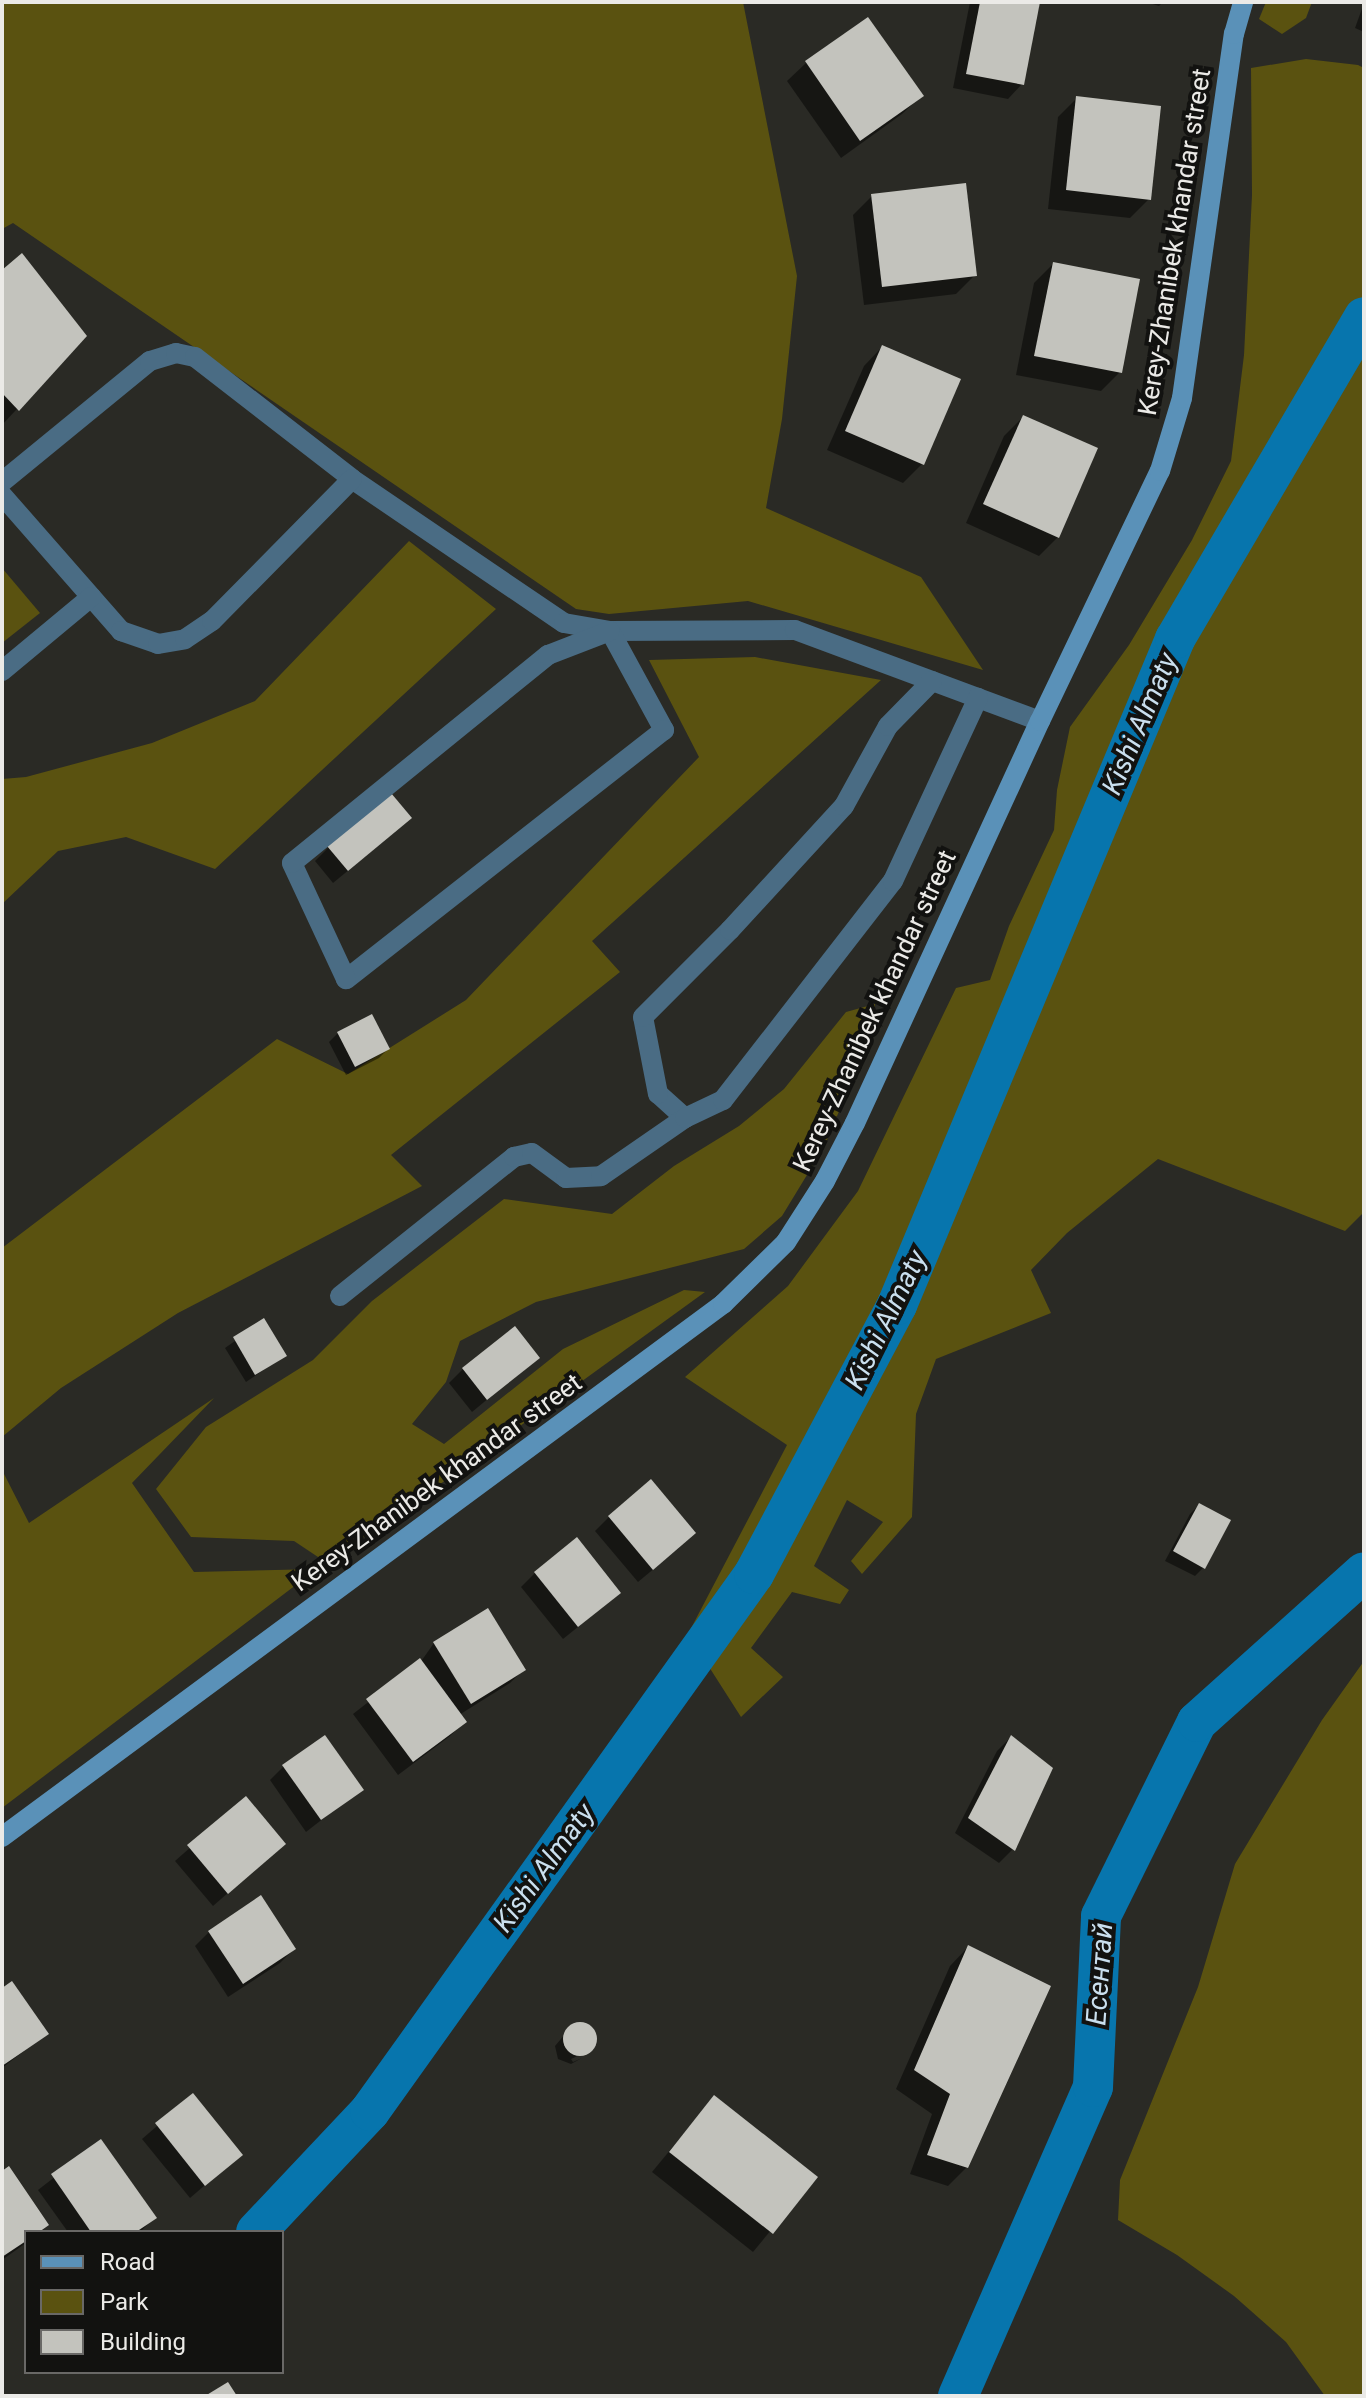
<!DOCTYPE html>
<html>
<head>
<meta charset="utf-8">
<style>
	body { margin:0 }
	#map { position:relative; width:1366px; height:2398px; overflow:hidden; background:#2a2a25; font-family:Roboto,sans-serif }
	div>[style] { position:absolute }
	.green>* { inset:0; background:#5a5210 }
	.shadow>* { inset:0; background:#0007 }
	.river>* { height:40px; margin:-20px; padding:0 20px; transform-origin:20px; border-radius:20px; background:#0775ad }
	.building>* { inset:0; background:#c3c3bd }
	.round { border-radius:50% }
	.minor>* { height:20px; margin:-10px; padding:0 10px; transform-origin:10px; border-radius:10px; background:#4a6c84 }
	.secondary>* { height:20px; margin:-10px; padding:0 10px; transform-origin:10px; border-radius:10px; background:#5a91b8 }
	span { translate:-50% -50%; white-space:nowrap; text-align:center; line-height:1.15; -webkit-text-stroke:8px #121210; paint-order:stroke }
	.street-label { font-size:26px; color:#ebeae7 }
	.water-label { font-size:28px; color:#cadfee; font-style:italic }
	.frame { position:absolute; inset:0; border:4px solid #ebeae7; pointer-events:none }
	.legend { position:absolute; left:24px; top:2230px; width:260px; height:144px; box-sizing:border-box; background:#121210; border:2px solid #696866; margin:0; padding:10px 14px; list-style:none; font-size:24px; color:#ebeae7 }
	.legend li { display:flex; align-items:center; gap:16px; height:40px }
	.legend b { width:40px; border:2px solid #696866 }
</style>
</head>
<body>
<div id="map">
	<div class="green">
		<div style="clip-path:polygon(2px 2px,743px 2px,797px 276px,782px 419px,766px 508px,921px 577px,983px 670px,748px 601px,609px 614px,576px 609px,13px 223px,2px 229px)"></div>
		<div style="clip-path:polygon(1266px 2px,1312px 2px,1306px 18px,1282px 34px,1259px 19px)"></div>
		<div style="clip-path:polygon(1306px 59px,1358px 65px,1364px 68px,1364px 1212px,1345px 1231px,1158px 1159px,1067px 1233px,1031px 1270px,1051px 1313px,936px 1359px,916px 1414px,912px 1517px,862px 1574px,851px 1561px,883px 1522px,847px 1500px,814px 1566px,849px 1590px,840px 1604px,792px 1592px,751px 1648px,783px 1677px,741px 1717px,688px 1634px,787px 1445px,685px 1377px,788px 1286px,858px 1191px,956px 988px,990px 980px,1009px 926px,1054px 830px,1057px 790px,1070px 727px,1129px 645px,1192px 540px,1231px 461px,1244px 355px,1252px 195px,1251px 68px)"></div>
		<div style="clip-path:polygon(409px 541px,496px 609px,215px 869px,126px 837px,58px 851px,2px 904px,2px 779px,26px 777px,152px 743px,255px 701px)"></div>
		<div style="clip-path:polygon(2px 568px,40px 613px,2px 643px)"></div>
		<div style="clip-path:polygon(755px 657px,881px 680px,592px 941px,620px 972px,391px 1155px,422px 1186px,178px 1313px,61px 1388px,2px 1437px,2px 1248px,277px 1039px,348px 1074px,466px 1000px,699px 757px,649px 660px)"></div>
		<div style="clip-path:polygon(875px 1004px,875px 1026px,824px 1147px,782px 1216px,744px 1249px,536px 1302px,460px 1341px,446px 1382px,412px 1424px,444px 1444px,563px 1349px,684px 1290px,705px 1292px,374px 1532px,321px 1559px,294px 1541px,191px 1537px,156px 1489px,206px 1427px,313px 1360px,372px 1301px,504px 1199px,612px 1214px,674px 1166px,739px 1126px,784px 1089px,846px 1012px)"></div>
		<div style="clip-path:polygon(214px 1398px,132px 1483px,194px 1572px,317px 1569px,2px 1808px,2px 1470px,29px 1523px)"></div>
		<div style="clip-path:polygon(1364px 1661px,1364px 2396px,1325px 2396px,1286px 2342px,1234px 2296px,1177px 2255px,1118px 2220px,1120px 2180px,1198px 1987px,1235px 1864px,1322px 1720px)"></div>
	</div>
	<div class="shadow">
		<div style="clip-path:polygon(970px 2px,1038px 2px,1022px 84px,1008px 99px,953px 88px)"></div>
		<div style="clip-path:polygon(1146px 2px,1163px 2px,1159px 6px)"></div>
		<div style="clip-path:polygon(1364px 3px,1364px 32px,1355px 28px)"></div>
		<div style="clip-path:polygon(867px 19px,921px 96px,902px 114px,841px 158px,787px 81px,806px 63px)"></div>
		<div style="clip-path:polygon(1077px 98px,1149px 199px,1130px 218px,1048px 209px,1058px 117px)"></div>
		<div style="clip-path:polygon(872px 196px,975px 275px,956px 294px,864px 305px,853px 215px)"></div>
		<div style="clip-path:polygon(1053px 264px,1120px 372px,1101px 391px,1016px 375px,1034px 283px)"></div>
		<div style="clip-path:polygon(2px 273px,85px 336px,2px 425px)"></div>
		<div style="clip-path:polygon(882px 347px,922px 464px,903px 483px,827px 450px,864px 366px)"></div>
		<div style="clip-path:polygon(1023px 417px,1058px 537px,1039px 556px,966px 523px,1004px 436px)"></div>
		<div style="clip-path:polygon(395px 832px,333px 883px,315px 861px,329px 847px)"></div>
		<div style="clip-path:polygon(338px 1033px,388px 1049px,379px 1058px,346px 1075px,329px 1042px)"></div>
		<div style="clip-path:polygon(263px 1321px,284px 1356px,246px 1382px,225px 1348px)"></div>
		<div style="clip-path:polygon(537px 1358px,472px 1412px,449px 1383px,463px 1369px)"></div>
		<div style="clip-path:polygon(1199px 1505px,1204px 1567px,1195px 1576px,1165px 1561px,1190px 1514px)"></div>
		<div style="clip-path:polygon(609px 1517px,680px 1547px,638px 1582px,595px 1531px)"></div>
		<div style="clip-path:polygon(535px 1573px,604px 1606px,563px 1639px,521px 1587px)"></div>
		<div style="clip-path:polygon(434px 1643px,524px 1669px,510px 1683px,459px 1715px,464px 1722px,450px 1736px,398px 1775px,353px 1714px,422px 1660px)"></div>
		<div style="clip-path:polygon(1011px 1737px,1013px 1849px,999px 1863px,955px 1833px,997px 1751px)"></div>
		<div style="clip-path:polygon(284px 1766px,361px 1789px,306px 1832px,270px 1780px)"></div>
		<div style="clip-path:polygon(245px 1799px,284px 1844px,213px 1906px,175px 1861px)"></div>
		<div style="clip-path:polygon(209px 1932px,294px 1949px,280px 1963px,228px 1997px,195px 1946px)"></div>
		<div style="clip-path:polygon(968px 1947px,967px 2167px,948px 2186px,910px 2174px,932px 2114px,896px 2089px,950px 1966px)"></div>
		<div style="clip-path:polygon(2px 1991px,46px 2034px,2px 2068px)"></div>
		<div style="clip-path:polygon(581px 2025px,590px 2029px,594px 2038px,589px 2051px,571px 2059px,573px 2062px,582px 2058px,571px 2064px,558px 2059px,555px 2046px,571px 2027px)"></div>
		<div style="clip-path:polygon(193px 2095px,240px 2155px,190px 2198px,142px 2139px)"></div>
		<div style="clip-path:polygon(714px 2097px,815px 2177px,753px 2252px,652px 2172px)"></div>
		<div style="clip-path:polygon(101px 2141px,154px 2218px,140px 2232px,68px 2232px,38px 2190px)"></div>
		<div style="clip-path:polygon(2px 2173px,46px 2225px,39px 2232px,26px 2232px,26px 2243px,2px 2260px)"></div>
	</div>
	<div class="river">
		<div style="left:256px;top:2232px;width:166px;rotate:-46.7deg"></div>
		<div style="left:370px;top:2111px;width:660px;rotate:-54.43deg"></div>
		<div style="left:754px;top:1574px;width:305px;rotate:-62deg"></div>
		<div style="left:897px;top:1305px;width:722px;rotate:-67.34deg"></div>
		<div style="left:1175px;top:639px;width:373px;rotate:-59.6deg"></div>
		<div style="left:958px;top:2396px;width:337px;rotate:-66.4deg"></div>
		<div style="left:1093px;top:2087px;width:171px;rotate:-87.3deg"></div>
		<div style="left:1101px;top:1916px;width:216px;rotate:-63.7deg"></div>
		<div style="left:1197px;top:1722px;width:224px;rotate:-41.9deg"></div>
	</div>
	<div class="building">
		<div style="clip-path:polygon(980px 2px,1040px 2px,1024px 85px,966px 74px)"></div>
		<div style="clip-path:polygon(868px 17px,924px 96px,860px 141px,805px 61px)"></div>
		<div style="clip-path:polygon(1076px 96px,1161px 106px,1151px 200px,1066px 190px)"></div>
		<div style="clip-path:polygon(966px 183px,977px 276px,882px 287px,871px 194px)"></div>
		<div style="clip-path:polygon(22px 253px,87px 336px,19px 411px,2px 393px,2px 270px)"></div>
		<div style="clip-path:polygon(1053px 262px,1140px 279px,1122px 373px,1034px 356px)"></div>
		<div style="clip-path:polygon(882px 345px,961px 379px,924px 465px,845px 431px)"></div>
		<div style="clip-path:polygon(1023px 415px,1098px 448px,1059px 538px,983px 504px)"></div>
		<div style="clip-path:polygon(391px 793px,412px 818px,348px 871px,327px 846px)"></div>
		<div style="clip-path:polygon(372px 1014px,390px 1049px,355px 1067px,337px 1032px)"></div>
		<div style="clip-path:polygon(264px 1318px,287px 1356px,255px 1375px,233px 1337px)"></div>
		<div style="clip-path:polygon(515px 1326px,540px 1358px,487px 1400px,462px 1368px)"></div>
		<div style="clip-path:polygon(651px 1479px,696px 1533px,653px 1570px,608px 1516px)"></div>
		<div style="clip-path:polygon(1199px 1503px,1231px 1520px,1205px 1569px,1173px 1551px)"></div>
		<div style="clip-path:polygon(577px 1537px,621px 1593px,578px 1627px,534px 1572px)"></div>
		<div style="clip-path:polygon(488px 1608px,526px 1670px,471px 1704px,433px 1642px)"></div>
		<div style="clip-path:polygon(420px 1658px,467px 1722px,413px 1762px,366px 1699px)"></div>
		<div style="clip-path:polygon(325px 1735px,364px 1790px,321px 1820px,282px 1765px)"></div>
		<div style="clip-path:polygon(1011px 1735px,1053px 1768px,1015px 1851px,968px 1818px)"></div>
		<div style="clip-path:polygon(246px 1796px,286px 1844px,228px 1894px,187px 1845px)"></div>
		<div style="clip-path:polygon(261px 1895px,296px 1949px,243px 1984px,208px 1931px)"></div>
		<div style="clip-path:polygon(968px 1945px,1051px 1986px,968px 2168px,927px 2155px,950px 2094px,914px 2070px)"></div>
		<div style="clip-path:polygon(12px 1981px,49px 2034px,2px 2066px,2px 1988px)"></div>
		<div class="round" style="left:563px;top:2022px;width:34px;height:34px"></div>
		<div style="clip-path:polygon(193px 2093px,243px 2155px,205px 2186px,155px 2123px)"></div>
		<div style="clip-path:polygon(714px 2095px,818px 2177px,773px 2234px,669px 2152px)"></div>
		<div style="clip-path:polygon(101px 2139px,157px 2218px,136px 2232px,91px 2232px,51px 2174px)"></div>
		<div style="clip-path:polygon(9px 2166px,49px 2225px,39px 2232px,26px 2232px,26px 2241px,2px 2257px,2px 2171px)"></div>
		<div style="clip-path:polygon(228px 2382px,237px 2396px,205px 2396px)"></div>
	</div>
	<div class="minor">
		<div style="left:2px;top:482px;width:191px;rotate:-39.3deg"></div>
		<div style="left:150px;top:361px;width:27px;rotate:-17deg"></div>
		<div style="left:176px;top:353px;width:19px;rotate:12deg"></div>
		<div style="left:195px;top:357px;width:199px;rotate:37.8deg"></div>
		<div style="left:352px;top:479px;width:256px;rotate:34.2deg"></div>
		<div style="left:564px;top:623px;width:47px;rotate:9.9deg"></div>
		<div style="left:610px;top:631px;width:185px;rotate:-0.3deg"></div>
		<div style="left:795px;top:630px;width:261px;rotate:20.4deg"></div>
		<div style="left:2px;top:495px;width:181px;rotate:48.8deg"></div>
		<div style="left:121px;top:631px;width:39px;rotate:19deg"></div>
		<div style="left:158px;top:644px;width:27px;rotate:-10deg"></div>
		<div style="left:185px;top:639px;width:32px;rotate:-34deg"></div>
		<div style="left:212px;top:621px;width:199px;rotate:-45.4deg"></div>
		<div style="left:610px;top:631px;width:113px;rotate:61.4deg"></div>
		<div style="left:664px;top:730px;width:404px;rotate:141.9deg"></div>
		<div style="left:346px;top:979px;width:128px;rotate:-115deg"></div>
		<div style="left:292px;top:863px;width:330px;rotate:-39.1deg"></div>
		<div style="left:548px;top:655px;width:66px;rotate:-21.2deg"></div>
		<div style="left:2px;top:671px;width:116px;rotate:-39.7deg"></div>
		<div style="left:685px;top:1118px;width:36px;rotate:-138deg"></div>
		<div style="left:658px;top:1094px;width:78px;rotate:-101deg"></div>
		<div style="left:643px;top:1017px;width:123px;rotate:-45deg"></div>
		<div style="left:730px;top:930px;width:168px;rotate:-47.4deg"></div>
		<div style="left:844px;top:806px;width:91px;rotate:-61.2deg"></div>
		<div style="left:888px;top:726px;width:63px;rotate:-45.6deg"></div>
		<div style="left:340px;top:1296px;width:223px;rotate:-38.6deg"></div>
		<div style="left:514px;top:1157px;width:18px;rotate:-13deg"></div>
		<div style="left:532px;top:1153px;width:42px;rotate:36.3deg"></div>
		<div style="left:566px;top:1178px;width:35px;rotate:-3deg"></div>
		<div style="left:601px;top:1176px;width:102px;rotate:-34.6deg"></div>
		<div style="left:685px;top:1118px;width:42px;rotate:-25.3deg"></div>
		<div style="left:723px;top:1100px;width:277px;rotate:-52.2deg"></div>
		<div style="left:893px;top:881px;width:202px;rotate:-65.1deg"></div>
	</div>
	<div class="secondary">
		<div style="left:2px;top:1837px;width:897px;rotate:-36.47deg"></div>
		<div style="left:723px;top:1304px;width:88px;rotate:-44.5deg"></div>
		<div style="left:786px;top:1242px;width:72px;rotate:-57.4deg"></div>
		<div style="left:825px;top:1181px;width:65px;rotate:-62.7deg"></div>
		<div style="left:855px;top:1123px;width:443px;rotate:-65.3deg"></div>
		<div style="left:1040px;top:721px;width:277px;rotate:-64.4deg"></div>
		<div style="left:1160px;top:471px;width:76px;rotate:-73.2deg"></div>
		<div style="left:1182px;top:398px;width:368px;rotate:-81.9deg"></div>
		<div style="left:1234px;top:34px;width:33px;rotate:-74deg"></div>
	</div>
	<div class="street-label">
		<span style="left:1175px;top:242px;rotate:-81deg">Kerey-Zhanibek khandar street</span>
		<span style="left:875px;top:1011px;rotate:-65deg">Kerey-Zhanibek khandar street</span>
		<span style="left:437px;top:1483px;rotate:-36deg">Kerey-Zhanibek khandar street</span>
	</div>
	<div class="water-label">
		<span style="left:1140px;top:724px;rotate:-67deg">Kіshі Almaty</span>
		<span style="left:886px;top:1320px;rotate:-64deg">Kіshі Almaty</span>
		<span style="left:544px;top:1868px;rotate:-54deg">Kіshі Almaty</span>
		<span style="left:1100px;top:1974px;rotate:-86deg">Есентай</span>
	</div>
	<div class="frame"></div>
	<ul class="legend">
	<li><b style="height:10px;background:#5a91b8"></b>Road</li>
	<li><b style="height:22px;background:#5a5210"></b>Park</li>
	<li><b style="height:22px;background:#c3c3bd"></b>Building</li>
	</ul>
</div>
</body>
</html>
